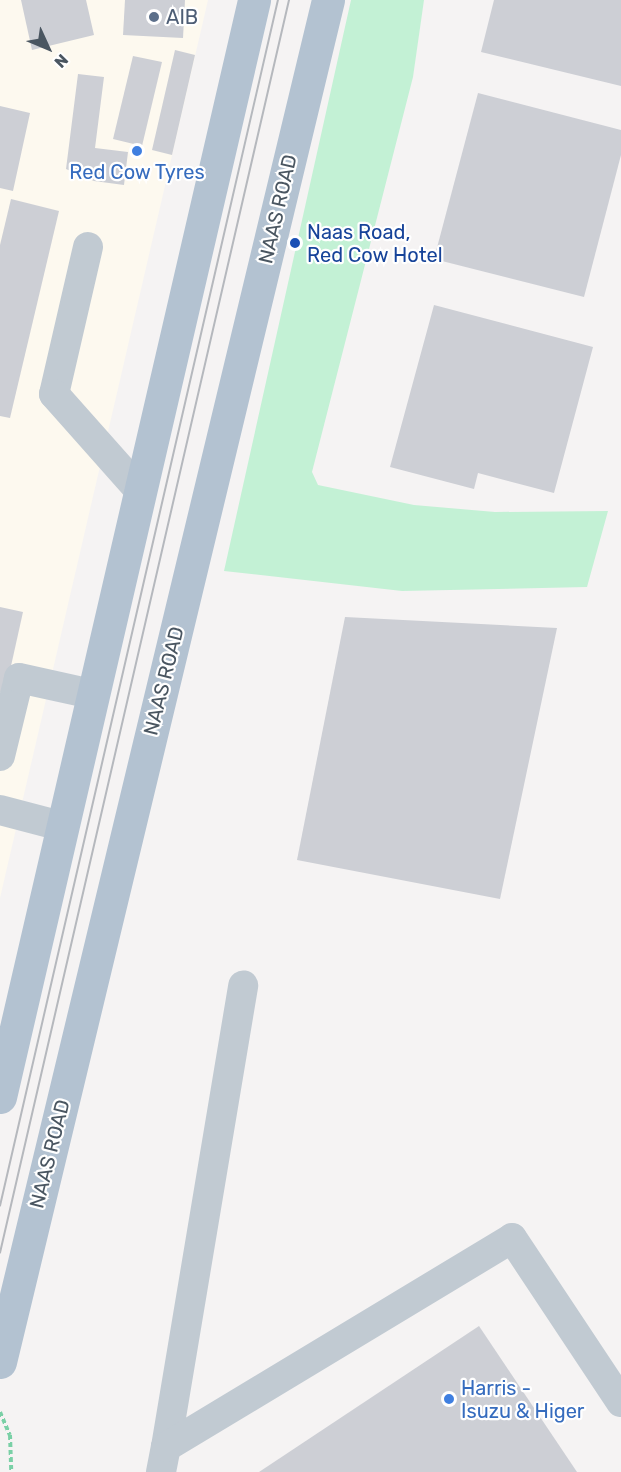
<!DOCTYPE html>
<html>
<head>
<meta charset="utf-8">
<style>
	body { margin:0 }
	#map { position:relative; width:621px; height:1472px; overflow:hidden; background:#f5f3f3; font-family:Rubik,sans-serif }
	div>[style] { position:absolute }
	.commercial>* { inset:0; background:#fdf9ef }
	.green>* { inset:0; background:#c3f1d5 }
	.building>* { inset:0; background:#cdcfd5 }
	.path>* { height:4px; margin-top:-2px; transform-origin:0; background:repeating-linear-gradient(90deg,#7ad0a6 0 4.5px,transparent 0 7.5px) }
	.minor>* { height:30px; margin:-15px; padding:0 15px; transform-origin:15px; border-radius:15px; background:#c1cad2 }
	.major>* { height:33px; margin:-16.5px; padding:0 16.5px; transform-origin:16.5px; border-radius:16.5px; background:#b3c2d1 }
	.tram>* { height:1.5px; margin:-0.75px; padding:0 0.75px; transform-origin:0.75px; border-radius:0.75px; background:#b5b8bd }
	.dots>* { width:16px; height:16px; translate:-50% -50%; box-sizing:border-box; border:3px solid #fff; border-radius:50% }
	span { translate:-50% -50%; white-space:nowrap; text-align:center; line-height:1.15; -webkit-text-stroke:4.5px #fff; paint-order:stroke }
	.service-label { font-size:20px; color:#4e5e75 }
	.left { translate:0 -50%; text-align:left }
	.shop-label { font-size:20px; color:#366cbe }
	.street-label { font-size:20px; color:#4a5661 }
	.transit-label { font-size:20px; color:#164399 }
	.north { position:absolute; left:18px; top:18px; width:60px; height:60px; -webkit-text-stroke:4px #fff; paint-order:stroke; rotate:134deg; font-size:16px; font-weight:700; line-height:24px; text-align:center; color:#4a5661 }
	.north::after { content:''; display:block; margin:auto; width:21px; height:27px; background:#4a5661; clip-path:polygon(50% 0,100% 100%,50% 72%,0 100%) }
</style>
</head>
<body>
<div id="map">
	<div class="commercial">
		<div style="clip-path:polygon(0 0,208px 0,0 898px)"></div>
	</div>
	<div class="green">
		<div style="clip-path:polygon(351px 0,424px 0,413px 77px,312px 472px,318px 485px,414px 505px,495px 512px,608px 511px,587px 587px,402px 591px,224px 571px)"></div>
	</div>
	<div class="building">
		<div style="clip-path:polygon(21px 0,86px 0,94px 35px,32px 50px)"></div>
		<div style="clip-path:polygon(125px 0,185px 0,183px 38px,123px 35px)"></div>
		<div style="clip-path:polygon(494px 0,621px 0,621px 86px,481px 52px)"></div>
		<div style="clip-path:polygon(175px 50px,195px 55px,172px 155px,152px 150px)"></div>
		<div style="clip-path:polygon(133px 56px,162px 62px,142px 146px,113px 139px)"></div>
		<div style="clip-path:polygon(78px 74px,104px 77px,95px 148px,128px 152px,124px 185px,94px 181px,66px 169px)"></div>
		<div style="clip-path:polygon(478px 93px,621px 130px,621px 155px,584px 297px,434px 259px)"></div>
		<div style="clip-path:polygon(0 106px,30px 113px,13px 191px,0 188px)"></div>
		<div style="clip-path:polygon(11px 199px,59px 211px,10px 418px,0 416px,0 245px)"></div>
		<div style="clip-path:polygon(434px 305px,593px 347px,554px 493px,478px 473px,474px 489px,390px 467px)"></div>
		<div style="clip-path:polygon(0 607px,23px 612px,5px 693px,0 692px)"></div>
		<div style="clip-path:polygon(345px 617px,557px 628px,500px 899px,297px 860px)"></div>
		<div style="clip-path:polygon(479px 1326px,577px 1472px,259px 1472px)"></div>
	</div>
	<div class="path">
		<div style="left:0;top:1412px;width:25px;rotate:67deg"></div>
		<div style="left:10px;top:1435px;width:37px;rotate:88deg"></div>
	</div>
	<div class="minor">
		<div style="left:88px;top:247px;width:151px;rotate:103deg"></div>
		<div style="left:54px;top:394px;width:130px;rotate:48.4deg"></div>
		<div style="left:0;top:756px;width:80px;rotate:-76.3deg"></div>
		<div style="left:19px;top:678px;width:75px;rotate:12.4deg"></div>
		<div style="left:0;top:810px;width:63px;rotate:14.7deg"></div>
		<div style="left:166px;top:1447px;width:468px;rotate:-80.5deg"></div>
		<div style="left:161px;top:1472px;width:25px;rotate:-79deg"></div>
		<div style="left:166px;top:1447px;width:404px;rotate:-31.1deg"></div>
		<div style="left:512px;top:1238px;width:197px;rotate:56.4deg"></div>
	</div>
	<div class="major">
		<div style="left:0;top:1097px;width:1126px;rotate:-76.96deg"></div>
		<div style="left:0;top:1362px;width:1401px;rotate:-76.46deg"></div>
	</div>
	<div class="tram">
		<div style="left:0;top:1206px;width:1238px;rotate:-77.02deg"></div>
		<div style="left:0;top:1253px;width:1286px;rotate:-77.01deg"></div>
	</div>
	<div class="dots">
		<div style="left:154px;top:17px;background:#5c6f8a"></div>
		<div style="left:137px;top:151px;background:#3f7fe0"></div>
		<div style="left:295px;top:243px;background:#1a4fb4"></div>
		<div style="left:449px;top:1399px;background:#3f7fe0"></div>
	</div>
	<div class="service-label">
		<span class="left" style="left:166px;top:17px">AIB</span>
	</div>
	<div class="shop-label">
		<span style="left:137px;top:172px">Red Cow Tyres</span>
		<span class="left" style="left:461px;top:1400px">Harris -<br>Isuzu &amp; Higer</span>
	</div>
	<div class="street-label">
		<span style="left:278px;top:209px;rotate:-77deg">NAAS ROAD</span>
		<span style="left:164px;top:681px;rotate:-76deg">NAAS ROAD</span>
		<span style="left:50px;top:1154px;rotate:-76deg">NAAS ROAD</span>
	</div>
	<div class="transit-label">
		<span class="left" style="left:307px;top:244px">Naas Road,<br>Red Cow Hotel</span>
	</div>
	<div class="north">N</div>
</div>
</body>
</html>
